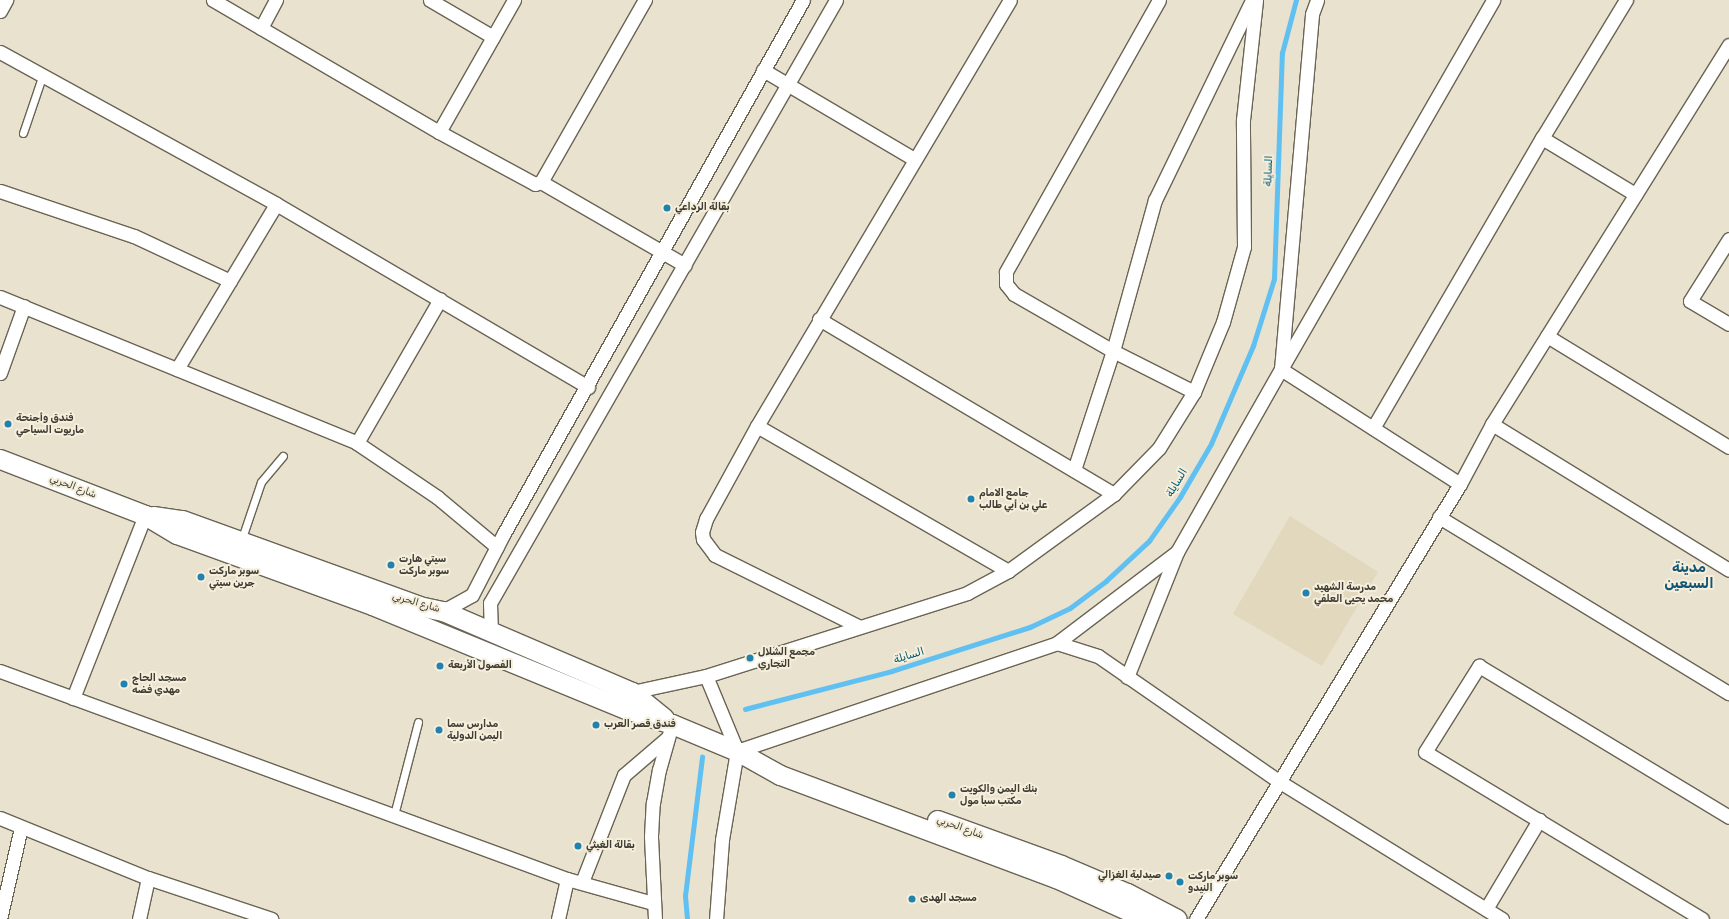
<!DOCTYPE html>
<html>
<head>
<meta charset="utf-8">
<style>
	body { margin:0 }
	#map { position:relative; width:1729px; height:919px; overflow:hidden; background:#e8e2cf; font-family:Rubik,"Noto Sans Arabic",sans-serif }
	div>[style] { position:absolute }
	.built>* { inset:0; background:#e1d8be }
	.stream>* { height:4.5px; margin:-2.25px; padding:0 2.25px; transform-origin:2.25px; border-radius:2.25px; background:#5fc0f1 }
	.roads { filter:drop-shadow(1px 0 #6a6454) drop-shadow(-1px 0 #6a6454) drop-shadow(0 1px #6a6454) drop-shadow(0 -1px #6a6454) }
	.lane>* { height:7px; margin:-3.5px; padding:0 3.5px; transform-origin:3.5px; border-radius:3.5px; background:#fff }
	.street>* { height:13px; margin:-6.5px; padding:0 6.5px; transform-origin:6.5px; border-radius:6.5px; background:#fff }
	.secondary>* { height:19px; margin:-9.5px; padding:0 9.5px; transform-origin:9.5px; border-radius:9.5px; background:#fff }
	.dots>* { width:11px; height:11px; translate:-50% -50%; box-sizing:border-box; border:2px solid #f5efdc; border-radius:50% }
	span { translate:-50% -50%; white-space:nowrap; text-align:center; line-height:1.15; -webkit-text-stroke:4px #f5efdc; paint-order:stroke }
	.poi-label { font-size:10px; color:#3f3d35; font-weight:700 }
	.left { translate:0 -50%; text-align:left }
	.right { translate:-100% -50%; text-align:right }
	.street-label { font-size:10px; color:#3f3d35 }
	.water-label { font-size:11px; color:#015676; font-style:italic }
	.district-label { font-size:14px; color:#135674; font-weight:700 }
</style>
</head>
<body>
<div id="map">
	<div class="built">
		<div style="clip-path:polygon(1290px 516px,1378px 572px,1322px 666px,1233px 614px)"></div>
	</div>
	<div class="stream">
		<div style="left:745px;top:709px;width:152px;rotate:-14.5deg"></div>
		<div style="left:892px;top:671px;width:145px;rotate:-17.7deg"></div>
		<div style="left:1030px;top:627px;width:44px;rotate:-25.4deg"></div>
		<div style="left:1070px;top:608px;width:45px;rotate:-36.9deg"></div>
		<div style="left:1106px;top:581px;width:59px;rotate:-42.9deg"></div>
		<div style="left:1149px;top:541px;width:54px;rotate:-54.8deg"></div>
		<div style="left:1180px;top:497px;width:61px;rotate:-59.7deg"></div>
		<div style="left:1211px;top:444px;width:107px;rotate:-66.8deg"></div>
		<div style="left:1253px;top:346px;width:70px;rotate:-72.6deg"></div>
		<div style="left:1274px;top:279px;width:226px;rotate:-88deg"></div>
		<div style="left:1282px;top:53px;width:55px;rotate:-75.2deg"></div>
		<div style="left:687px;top:919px;width:23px;rotate:-95deg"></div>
		<div style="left:685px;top:896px;width:140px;rotate:-83deg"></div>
	</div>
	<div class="roads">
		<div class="lane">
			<div style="left:23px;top:133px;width:62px;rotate:-71.3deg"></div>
			<div style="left:241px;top:541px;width:62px;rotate:-71.3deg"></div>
			<div style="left:261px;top:482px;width:34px;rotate:-50deg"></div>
			<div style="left:394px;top:815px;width:96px;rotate:-75.5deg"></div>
		</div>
		<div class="street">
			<div style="left:213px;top:0;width:262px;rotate:30.3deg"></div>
			<div style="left:439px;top:132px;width:109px;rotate:28.4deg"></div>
			<div style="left:535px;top:184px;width:6px;rotate:-18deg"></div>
			<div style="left:541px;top:182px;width:210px;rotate:-60.3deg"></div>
			<div style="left:430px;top:0;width:73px;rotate:30.4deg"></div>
			<div style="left:1159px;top:0;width:312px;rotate:119.4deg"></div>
			<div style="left:1006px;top:272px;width:12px;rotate:90deg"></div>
			<div style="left:1006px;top:284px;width:13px;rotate:51deg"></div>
			<div style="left:1014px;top:294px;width:114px;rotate:29.9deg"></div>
			<div style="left:1113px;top:351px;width:91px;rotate:26.8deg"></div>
			<div style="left:0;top:11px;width:13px;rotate:-61deg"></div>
			<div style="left:261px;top:28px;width:32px;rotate:-62deg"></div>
			<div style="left:0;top:52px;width:315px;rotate:28.8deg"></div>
			<div style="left:276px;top:204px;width:362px;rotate:30.4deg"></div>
			<div style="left:763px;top:70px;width:175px;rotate:30.5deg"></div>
			<div style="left:439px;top:132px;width:152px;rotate:-60.4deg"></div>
			<div style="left:1542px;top:138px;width:109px;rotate:31.1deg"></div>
			<div style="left:541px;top:182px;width:166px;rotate:30deg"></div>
			<div style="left:0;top:191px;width:141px;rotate:18.6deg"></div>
			<div style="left:134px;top:236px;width:106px;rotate:25.1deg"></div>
			<div style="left:1729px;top:239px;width:73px;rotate:122.2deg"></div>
			<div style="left:1690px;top:301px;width:45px;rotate:30.5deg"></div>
			<div style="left:0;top:297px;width:386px;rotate:22.2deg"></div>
			<div style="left:357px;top:443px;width:166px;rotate:-60deg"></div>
			<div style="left:819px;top:319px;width:343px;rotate:30.7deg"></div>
			<div style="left:1547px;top:336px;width:213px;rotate:31.4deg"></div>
			<div style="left:177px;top:369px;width:192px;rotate:-59deg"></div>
			<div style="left:0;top:373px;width:71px;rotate:-70.3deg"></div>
			<div style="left:1492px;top:424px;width:278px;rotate:31.6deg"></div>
			<div style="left:757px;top:426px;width:290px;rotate:30deg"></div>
			<div style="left:1373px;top:428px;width:336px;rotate:-59.8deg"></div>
			<div style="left:1542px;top:138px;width:162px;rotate:-58.7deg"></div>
			<div style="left:357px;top:443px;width:97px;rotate:34deg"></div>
			<div style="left:437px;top:497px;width:78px;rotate:39.8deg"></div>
			<div style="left:1074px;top:470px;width:125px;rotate:-71.9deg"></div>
			<div style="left:1113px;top:351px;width:157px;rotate:-74.5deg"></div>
			<div style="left:1155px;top:200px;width:222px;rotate:-64.1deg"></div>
			<div style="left:1460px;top:484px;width:213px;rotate:-147.3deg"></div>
			<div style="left:1281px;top:369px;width:426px;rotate:-60.1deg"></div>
			<div style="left:1439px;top:517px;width:339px;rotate:31.3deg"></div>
			<div style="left:443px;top:611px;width:33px;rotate:-29deg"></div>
			<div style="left:472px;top:595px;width:70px;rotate:-62.7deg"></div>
			<div style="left:504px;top:533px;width:611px;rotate:-60.71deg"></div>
			<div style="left:858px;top:626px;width:160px;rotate:-153.6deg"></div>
			<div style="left:715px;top:555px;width:20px;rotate:-127deg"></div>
			<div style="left:703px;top:539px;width:7px;rotate:-98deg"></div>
			<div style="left:702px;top:532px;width:14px;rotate:-73deg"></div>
			<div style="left:706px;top:519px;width:106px;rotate:-61.3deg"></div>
			<div style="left:757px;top:426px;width:495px;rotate:-59.3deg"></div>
			<div style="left:491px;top:632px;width:29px;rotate:-92deg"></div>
			<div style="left:490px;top:603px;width:695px;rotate:-60.15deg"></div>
			<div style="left:1057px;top:643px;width:43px;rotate:17.6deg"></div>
			<div style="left:1098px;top:656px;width:221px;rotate:34.7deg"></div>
			<div style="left:1280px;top:782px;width:261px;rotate:31.7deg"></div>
			<div style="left:0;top:671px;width:604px;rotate:20.15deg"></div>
			<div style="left:567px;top:879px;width:89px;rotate:15.6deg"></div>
			<div style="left:706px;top:676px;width:81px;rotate:67.5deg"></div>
			<div style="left:737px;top:751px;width:90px;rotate:99.6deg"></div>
			<div style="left:722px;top:840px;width:79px;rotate:94.3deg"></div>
			<div style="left:1127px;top:677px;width:135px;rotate:-68.2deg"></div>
			<div style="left:632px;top:692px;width:76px;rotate:-12.2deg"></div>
			<div style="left:706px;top:676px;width:274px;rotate:-17.6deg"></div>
			<div style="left:967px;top:593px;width:47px;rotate:-28.2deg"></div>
			<div style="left:1008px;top:571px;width:131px;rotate:-36deg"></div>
			<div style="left:1114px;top:494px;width:64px;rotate:-45.6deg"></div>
			<div style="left:1159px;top:448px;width:66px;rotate:-58deg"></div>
			<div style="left:1194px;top:392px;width:76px;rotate:-67.5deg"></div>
			<div style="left:1223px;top:322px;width:78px;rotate:-74.4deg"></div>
			<div style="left:1244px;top:247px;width:127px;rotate:-90.5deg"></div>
			<div style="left:1243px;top:120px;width:121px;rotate:-83.8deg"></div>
			<div style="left:73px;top:698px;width:197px;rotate:-68.5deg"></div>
			<div style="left:737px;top:751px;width:338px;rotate:-18.6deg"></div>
			<div style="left:1057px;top:643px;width:151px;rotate:-37.2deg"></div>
			<div style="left:1177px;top:552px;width:210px;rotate:-60.4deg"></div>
			<div style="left:1281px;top:369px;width:356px;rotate:-85deg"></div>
			<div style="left:1312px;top:14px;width:15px;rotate:-70deg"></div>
			<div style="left:0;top:818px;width:160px;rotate:22.1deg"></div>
			<div style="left:148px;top:878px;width:130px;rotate:18.4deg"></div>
			<div style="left:582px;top:882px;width:115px;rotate:-68.6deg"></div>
			<div style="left:624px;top:775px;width:57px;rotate:-40.7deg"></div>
			<div style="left:1486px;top:909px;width:104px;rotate:-59.2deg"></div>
			<div style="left:0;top:919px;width:94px;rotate:-77.1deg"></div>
			<div style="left:139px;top:919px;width:42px;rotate:-77.6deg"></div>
			<div style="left:558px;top:919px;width:41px;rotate:-77.3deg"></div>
			<div style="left:655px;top:919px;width:83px;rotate:-92.8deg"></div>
			<div style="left:651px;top:836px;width:33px;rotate:-87deg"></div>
			<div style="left:653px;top:803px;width:34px;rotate:-80deg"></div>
			<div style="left:659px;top:770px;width:48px;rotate:-74.2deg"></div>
			<div style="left:1196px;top:919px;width:509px;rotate:-58.75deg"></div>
			<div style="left:1460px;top:484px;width:68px;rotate:-61.9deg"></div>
			<div style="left:1492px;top:424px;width:447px;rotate:-58deg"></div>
			<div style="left:1702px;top:919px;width:323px;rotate:-148.9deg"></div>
			<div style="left:1425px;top:752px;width:102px;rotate:-57.9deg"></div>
			<div style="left:1479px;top:666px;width:292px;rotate:31.1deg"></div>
		</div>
		<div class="secondary">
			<div style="left:0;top:459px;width:155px;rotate:21.1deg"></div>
			<div style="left:145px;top:515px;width:37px;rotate:31deg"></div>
			<div style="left:177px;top:534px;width:208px;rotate:20deg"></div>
			<div style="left:372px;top:605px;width:274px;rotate:22.3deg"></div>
			<div style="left:626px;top:709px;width:48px;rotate:18.1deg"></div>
			<div style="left:672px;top:724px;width:70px;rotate:22.6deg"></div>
			<div style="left:737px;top:751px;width:49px;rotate:29.2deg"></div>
			<div style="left:780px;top:775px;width:295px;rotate:20.5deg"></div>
			<div style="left:1056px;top:878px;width:100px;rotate:24.3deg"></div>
			<div style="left:153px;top:516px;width:29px;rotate:8deg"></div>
			<div style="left:182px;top:520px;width:252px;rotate:19.9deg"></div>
			<div style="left:419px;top:606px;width:25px;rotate:12deg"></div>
			<div style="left:443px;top:611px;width:206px;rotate:23.2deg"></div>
			<div style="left:632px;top:692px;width:41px;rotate:39.1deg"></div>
			<div style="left:937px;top:820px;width:132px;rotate:19.9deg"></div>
			<div style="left:1061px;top:865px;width:72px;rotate:23deg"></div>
			<div style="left:1127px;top:893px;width:56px;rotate:27.5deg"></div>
		</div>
	</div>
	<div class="dots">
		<div style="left:667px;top:208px;background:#2082ad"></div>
		<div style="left:8px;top:424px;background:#2082ad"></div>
		<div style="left:971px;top:499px;background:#2082ad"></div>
		<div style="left:391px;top:565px;background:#2082ad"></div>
		<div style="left:201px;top:577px;background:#2082ad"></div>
		<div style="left:1306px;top:593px;background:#2082ad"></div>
		<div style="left:750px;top:658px;background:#2082ad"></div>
		<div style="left:440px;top:666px;background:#2082ad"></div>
		<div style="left:124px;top:684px;background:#2082ad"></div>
		<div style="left:596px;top:725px;background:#2082ad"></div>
		<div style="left:439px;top:730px;background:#2082ad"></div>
		<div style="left:952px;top:795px;background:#2082ad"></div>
		<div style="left:578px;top:846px;background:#2082ad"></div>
		<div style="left:1169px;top:876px;background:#2082ad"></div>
		<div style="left:1180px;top:882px;background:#2082ad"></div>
		<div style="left:912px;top:899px;background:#2082ad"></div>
	</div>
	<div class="poi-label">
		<span class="left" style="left:675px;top:208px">بقالة الرداعي</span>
		<span class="left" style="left:16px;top:424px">فندق وأجنحة<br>ماريوت السياحي</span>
		<span class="left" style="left:979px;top:499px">جامع الامام<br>علي بن أيي طالب</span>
		<span class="left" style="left:399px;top:565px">سيتي هارت<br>سوبر ماركت</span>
		<span class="left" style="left:209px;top:577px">سوبر ماركت<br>جرين سيتي</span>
		<span class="left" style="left:1314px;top:593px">مدرسة الشهيد<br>محمد يحيى العلفي</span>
		<span class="left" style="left:758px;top:658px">مجمع الشلال<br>التجاري</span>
		<span class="left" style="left:448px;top:666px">الفصول الأربعة</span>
		<span class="left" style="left:132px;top:684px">مسجد الحاج<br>مهدي فضه</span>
		<span class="left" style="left:447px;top:730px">مدارس سما<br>اليمن الدولية</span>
		<span class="left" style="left:604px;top:725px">فندق قصر العرب</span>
		<span class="left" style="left:960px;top:795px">بنك اليمن والكويت<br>مكتب سبأ مول</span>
		<span class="left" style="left:586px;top:846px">بقالة الغيثي</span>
		<span class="right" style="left:1161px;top:876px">صيدلية الغزالي</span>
		<span class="left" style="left:1188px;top:882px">سوبر ماركت<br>النيدو</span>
		<span class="left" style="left:920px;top:899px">مسجد الهدى</span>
	</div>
	<div class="street-label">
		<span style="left:73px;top:487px;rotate:21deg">شارع الحربي</span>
		<span style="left:416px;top:603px;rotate:16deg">شارع الحربي</span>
		<span style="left:960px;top:828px;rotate:20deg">شارع الحربي</span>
	</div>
	<div class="water-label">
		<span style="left:1269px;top:171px;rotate:-88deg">السايلة</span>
		<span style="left:1177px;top:483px;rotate:-59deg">السايلة</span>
		<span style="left:909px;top:656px;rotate:-17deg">السايلة</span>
	</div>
	<div class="district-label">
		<span style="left:1689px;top:576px">مدينة<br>السبعين</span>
	</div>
</div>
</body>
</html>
